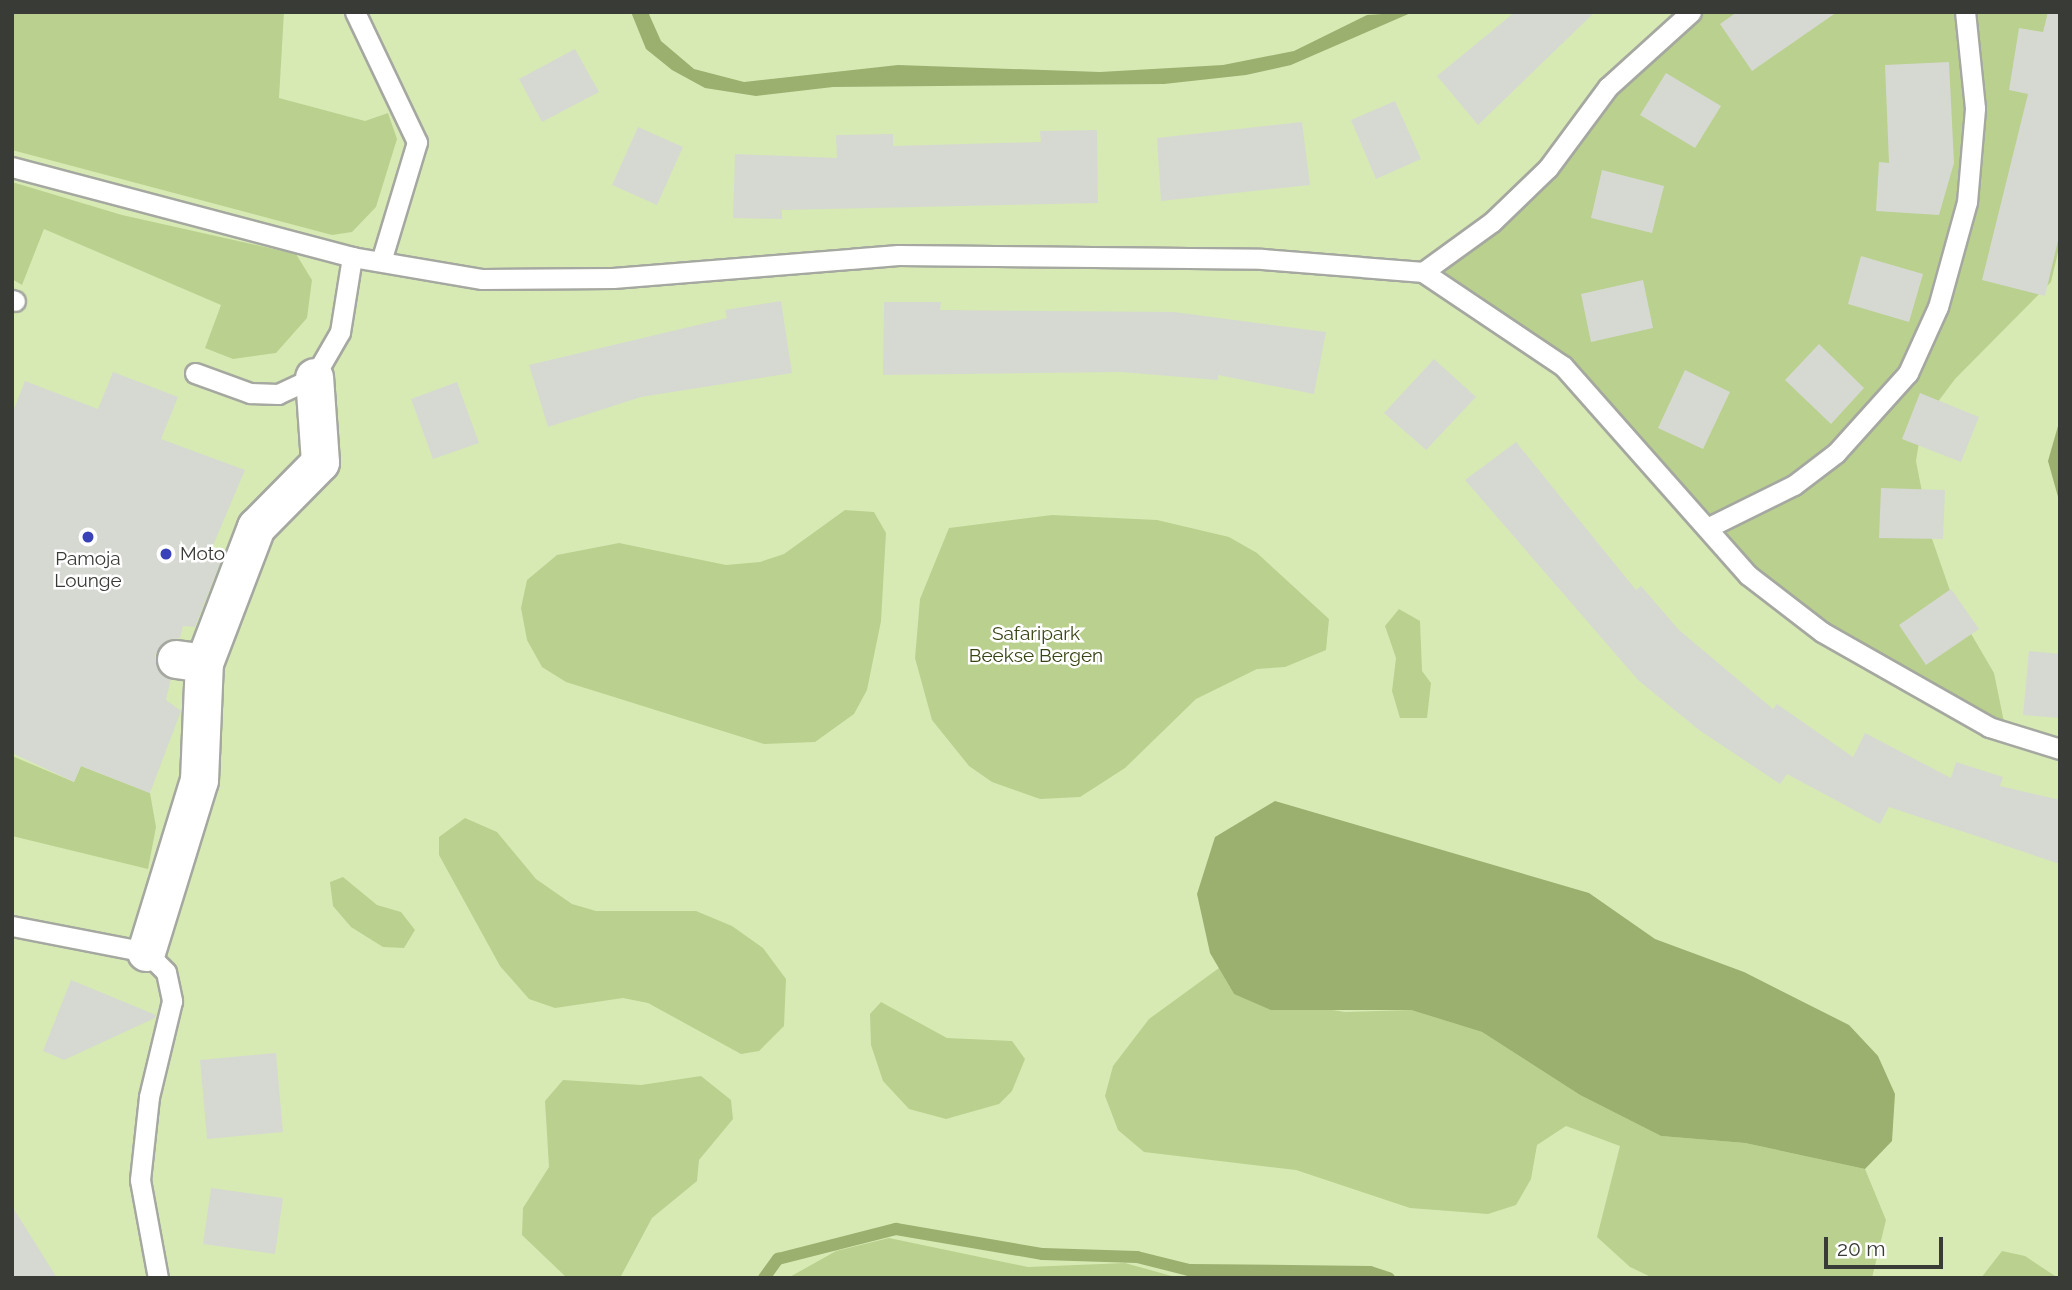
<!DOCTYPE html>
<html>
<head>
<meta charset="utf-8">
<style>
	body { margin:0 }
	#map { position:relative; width:2072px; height:1290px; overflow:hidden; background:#f4f7ee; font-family:Raleway,sans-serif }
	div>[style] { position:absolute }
	.green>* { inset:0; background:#d7eab4 }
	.forest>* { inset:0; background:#bad08e }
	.water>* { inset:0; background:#9baf6f }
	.stream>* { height:12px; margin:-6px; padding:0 6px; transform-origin:6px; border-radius:6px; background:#9baf6f }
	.building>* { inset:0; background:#d6d9d1 }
	.roads { filter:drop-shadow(2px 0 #a5a8a0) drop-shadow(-2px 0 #a5a8a0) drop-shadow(0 2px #a5a8a0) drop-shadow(0 -2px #a5a8a0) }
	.lane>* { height:19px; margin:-9.5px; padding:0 9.5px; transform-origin:9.5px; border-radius:9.5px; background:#fff }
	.street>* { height:37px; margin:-18.5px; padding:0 18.5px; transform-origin:18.5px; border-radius:18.5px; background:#fff }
	.dots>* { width:19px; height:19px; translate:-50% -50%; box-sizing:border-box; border:4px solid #fff; border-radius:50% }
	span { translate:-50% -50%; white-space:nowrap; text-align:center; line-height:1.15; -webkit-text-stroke:5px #fff; paint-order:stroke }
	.poi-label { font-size:19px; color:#393b37 }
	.left { translate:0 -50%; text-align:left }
	.park-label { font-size:19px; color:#374413 }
	.frame { position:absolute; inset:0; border:14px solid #393b37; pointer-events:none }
	.scale { position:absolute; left:1824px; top:1237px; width:119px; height:32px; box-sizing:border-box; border:4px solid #393b37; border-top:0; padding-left:9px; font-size:21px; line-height:24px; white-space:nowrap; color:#393b37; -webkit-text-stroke:5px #fff; paint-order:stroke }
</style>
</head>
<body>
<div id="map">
	<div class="green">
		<div style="clip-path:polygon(12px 12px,2060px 12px,2060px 1278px,12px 1278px)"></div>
	</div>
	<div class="forest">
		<div style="clip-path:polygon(12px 12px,284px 12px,279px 98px,365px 121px,388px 113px,397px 139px,376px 207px,352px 232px,332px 235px,12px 150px)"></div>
		<div style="clip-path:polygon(1705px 12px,1956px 12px,1966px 108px,1958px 200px,1930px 305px,1900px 368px,1830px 446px,1789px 477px,1712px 516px,1569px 359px,1439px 272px,1667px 42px)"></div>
		<div style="clip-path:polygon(1974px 12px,2060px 12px,2060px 244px,2051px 282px,1955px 379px,1922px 423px,1916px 461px,1930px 533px,1956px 608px,1994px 673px,2004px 722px,1827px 624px,1754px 568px,1724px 529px,1916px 378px,1976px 203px)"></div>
		<div style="clip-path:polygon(12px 182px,122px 215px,296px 254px,312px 280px,307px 318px,276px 353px,233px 359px,205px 348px,221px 305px,44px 229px,22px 285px,12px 279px)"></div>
		<div style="clip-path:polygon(845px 510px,874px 512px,886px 533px,881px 621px,867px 690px,854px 714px,815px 742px,764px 744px,566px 682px,542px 667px,527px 640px,521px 608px,527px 580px,557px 555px,619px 543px,726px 565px,760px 562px,784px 554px)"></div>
		<div style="clip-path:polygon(1052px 515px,1157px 520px,1229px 537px,1257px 553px,1329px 619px,1326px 650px,1285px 667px,1257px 669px,1196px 699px,1125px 768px,1080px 797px,1040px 799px,992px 782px,969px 766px,932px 720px,915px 658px,920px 599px,949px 528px)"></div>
		<div style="clip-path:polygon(1399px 609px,1420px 621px,1422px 671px,1431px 683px,1427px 718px,1400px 718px,1392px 691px,1396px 658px,1385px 626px)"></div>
		<div style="clip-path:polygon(12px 756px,74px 782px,81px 766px,150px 793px,156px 827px,148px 869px,12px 836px)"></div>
		<div style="clip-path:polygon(465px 818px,497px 832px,536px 879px,572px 904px,596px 911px,696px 911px,732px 926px,763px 948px,786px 979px,784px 1026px,759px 1051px,741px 1054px,648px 1003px,623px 998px,555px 1008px,529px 999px,500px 966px,439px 855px,439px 837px)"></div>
		<div style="clip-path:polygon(343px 877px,377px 905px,401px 912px,415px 930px,404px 948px,383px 947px,351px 927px,333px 906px,330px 882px)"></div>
		<div style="clip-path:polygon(1219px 968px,1234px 994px,1345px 1012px,1411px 1010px,1482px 1032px,1580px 1095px,1661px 1136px,1745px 1143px,1865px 1169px,1886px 1220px,1872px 1278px,1653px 1278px,1630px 1267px,1597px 1237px,1620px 1146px,1566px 1126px,1537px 1145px,1531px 1179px,1516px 1205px,1488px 1214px,1410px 1208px,1296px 1170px,1144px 1152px,1118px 1130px,1105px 1096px,1113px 1066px,1149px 1019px)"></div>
		<div style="clip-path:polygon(881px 1002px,947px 1038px,1012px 1041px,1025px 1059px,1012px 1091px,999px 1104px,946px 1119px,909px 1109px,883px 1081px,871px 1045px,870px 1014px)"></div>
		<div style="clip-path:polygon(701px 1076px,731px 1100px,733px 1119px,699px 1160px,697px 1181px,652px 1218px,620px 1278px,567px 1278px,522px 1235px,523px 1208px,549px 1167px,545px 1101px,563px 1080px,641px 1085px)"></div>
		<div style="clip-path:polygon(889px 1238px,1028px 1267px,1125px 1263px,1179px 1278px,788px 1278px,836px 1251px)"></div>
		<div style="clip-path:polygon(2002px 1251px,2025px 1256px,2058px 1278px,1981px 1278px)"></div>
	</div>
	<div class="water">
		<div style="clip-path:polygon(631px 12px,648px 12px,661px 41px,694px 69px,744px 82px,898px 65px,1100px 72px,1223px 65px,1294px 51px,1367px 15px,1413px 12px,1291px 65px,1246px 75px,1164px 84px,833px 87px,756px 96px,705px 88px,672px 70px,646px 49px)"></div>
		<div style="clip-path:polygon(2060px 419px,2060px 504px,2048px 461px)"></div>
		<div style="clip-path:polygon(1275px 801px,1589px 893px,1655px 939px,1744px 972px,1849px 1025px,1878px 1056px,1895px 1094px,1892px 1141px,1865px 1169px,1745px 1143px,1661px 1136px,1580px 1095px,1482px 1032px,1411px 1010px,1271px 1010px,1234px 994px,1210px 953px,1197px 894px,1215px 837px)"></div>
	</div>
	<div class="stream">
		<div style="left:764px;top:1278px;width:24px;rotate:-54deg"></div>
		<div style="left:778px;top:1259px;width:122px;rotate:-14.3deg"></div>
		<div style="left:896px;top:1229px;width:149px;rotate:9.7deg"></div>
		<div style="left:1043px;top:1254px;width:94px;rotate:1.8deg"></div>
		<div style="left:1137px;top:1257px;width:54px;rotate:14deg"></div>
		<div style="left:1189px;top:1270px;width:181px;rotate:0.6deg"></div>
		<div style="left:1370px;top:1272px;width:20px;rotate:18deg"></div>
	</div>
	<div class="building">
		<div style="clip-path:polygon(1515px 12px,1595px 12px,1478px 125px,1437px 76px)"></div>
		<div style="clip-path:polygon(1737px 12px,1837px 12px,1752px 71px,1720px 24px)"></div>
		<div style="clip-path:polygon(2048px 12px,2060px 13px,2060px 232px,2045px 296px,1982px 280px,2028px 94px,2009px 90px,2019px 28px,2043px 32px)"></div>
		<div style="clip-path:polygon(575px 49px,599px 92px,542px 122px,519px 79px)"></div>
		<div style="clip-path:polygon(1949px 62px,1954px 163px,1939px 215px,1876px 211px,1879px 162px,1889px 163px,1885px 65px)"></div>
		<div style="clip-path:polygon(1666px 73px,1721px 106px,1695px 148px,1640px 115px)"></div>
		<div style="clip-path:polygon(1395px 101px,1421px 159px,1376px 179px,1351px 120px)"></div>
		<div style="clip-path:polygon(1302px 122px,1310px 185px,1161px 201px,1157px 138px)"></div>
		<div style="clip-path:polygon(638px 127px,683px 147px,657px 205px,612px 185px)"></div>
		<div style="clip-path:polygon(1097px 130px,1098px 203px,782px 210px,782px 219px,733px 218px,735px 154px,837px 158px,836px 135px,893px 134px,893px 146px,1041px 142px,1040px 131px)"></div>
		<div style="clip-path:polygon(1602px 170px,1664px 186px,1652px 233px,1591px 218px)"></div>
		<div style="clip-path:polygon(1861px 256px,1923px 274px,1909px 322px,1848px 304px)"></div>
		<div style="clip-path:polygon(1643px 280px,1653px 328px,1591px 342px,1581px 294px)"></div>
		<div style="clip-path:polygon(781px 301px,792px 373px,641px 397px,548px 427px,529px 365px,727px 318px,725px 310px)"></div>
		<div style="clip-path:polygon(884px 302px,941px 302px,940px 310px,1174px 312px,1326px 332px,1314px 394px,1218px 375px,1218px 380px,1121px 372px,883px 375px)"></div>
		<div style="clip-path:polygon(1819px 344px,1864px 388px,1831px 424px,1785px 380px)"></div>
		<div style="clip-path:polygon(1434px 359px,1476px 397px,1426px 450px,1384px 413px)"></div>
		<div style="clip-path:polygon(1685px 370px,1730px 392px,1703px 449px,1658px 428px)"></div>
		<div style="clip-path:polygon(113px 372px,178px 397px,161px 439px,245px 470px,212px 548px,224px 553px,195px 627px,183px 626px,180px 638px,168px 640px,155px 655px,157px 667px,171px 679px,166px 700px,181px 711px,150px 793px,81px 766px,74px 782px,12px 753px,12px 414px,25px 381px,98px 409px)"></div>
		<div style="clip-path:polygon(457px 382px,479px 443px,433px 459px,411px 399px)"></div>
		<div style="clip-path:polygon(1920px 393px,1979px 417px,1961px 462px,1902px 439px)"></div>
		<div style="clip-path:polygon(1516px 442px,1636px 590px,1641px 586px,1679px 630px,1773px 709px,1777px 704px,1853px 757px,1865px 733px,1951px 778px,1956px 762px,2003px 777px,2000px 786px,2060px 800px,2060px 864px,1889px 807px,1880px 824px,1787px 774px,1780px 784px,1699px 730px,1638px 680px,1465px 480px)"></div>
		<div style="clip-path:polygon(1881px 488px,1945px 490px,1943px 539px,1879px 538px)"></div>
		<div style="clip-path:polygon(1951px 589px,1979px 629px,1926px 665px,1899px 625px)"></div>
		<div style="clip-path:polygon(2029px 651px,2060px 654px,2060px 718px,2023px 715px)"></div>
		<div style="clip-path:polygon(71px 980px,156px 1015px,155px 1018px,64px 1060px,43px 1051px)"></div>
		<div style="clip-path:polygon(276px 1053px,283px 1132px,207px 1139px,200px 1060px)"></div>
		<div style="clip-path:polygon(211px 1188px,283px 1198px,275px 1254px,203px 1244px)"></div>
		<div style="clip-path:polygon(12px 1206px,57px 1278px,12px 1278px)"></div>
	</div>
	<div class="roads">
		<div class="lane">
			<div style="left:355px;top:12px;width:144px;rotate:64.5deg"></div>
			<div style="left:417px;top:142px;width:124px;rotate:106.8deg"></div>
			<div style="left:1691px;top:12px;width:112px;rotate:137.9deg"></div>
			<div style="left:1608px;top:87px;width:101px;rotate:126.5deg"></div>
			<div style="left:1548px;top:168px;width:78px;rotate:136deg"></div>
			<div style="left:1492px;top:222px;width:85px;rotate:144.1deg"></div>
			<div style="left:1423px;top:272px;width:169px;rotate:33.9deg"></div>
			<div style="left:1563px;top:366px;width:279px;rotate:48.5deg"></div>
			<div style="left:1748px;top:575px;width:93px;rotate:37.6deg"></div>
			<div style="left:1822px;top:632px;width:192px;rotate:29.6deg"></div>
			<div style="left:1989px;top:727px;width:74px;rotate:17.2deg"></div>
			<div style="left:12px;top:167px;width:352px;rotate:14.8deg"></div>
			<div style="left:352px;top:257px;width:132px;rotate:9.6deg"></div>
			<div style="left:482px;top:279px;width:131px;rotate:-0.4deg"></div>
			<div style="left:613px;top:278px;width:286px;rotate:-4.6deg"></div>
			<div style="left:898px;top:255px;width:364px;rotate:0.6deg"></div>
			<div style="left:1262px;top:259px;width:162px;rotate:4.6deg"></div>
			<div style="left:12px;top:300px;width:3px;rotate:18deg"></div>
			<div style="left:195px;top:373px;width:59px;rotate:20deg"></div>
			<div style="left:250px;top:393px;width:28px;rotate:2deg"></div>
			<div style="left:278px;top:394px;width:40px;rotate:-25deg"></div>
			<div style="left:314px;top:377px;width:52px;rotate:-60deg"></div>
			<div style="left:340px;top:332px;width:76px;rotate:-80.9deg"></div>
			<div style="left:1711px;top:526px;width:93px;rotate:-26.3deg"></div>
			<div style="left:1794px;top:485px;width:53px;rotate:-37.3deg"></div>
			<div style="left:1836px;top:453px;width:108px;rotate:-48deg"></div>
			<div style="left:1908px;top:373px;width:72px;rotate:-65.6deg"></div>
			<div style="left:1938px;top:307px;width:109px;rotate:-74.6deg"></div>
			<div style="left:1967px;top:202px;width:94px;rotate:-85.1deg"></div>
			<div style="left:1975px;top:108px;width:97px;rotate:-95.9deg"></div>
			<div style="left:12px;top:926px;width:136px;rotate:11deg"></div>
			<div style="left:146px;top:952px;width:28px;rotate:45deg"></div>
			<div style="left:166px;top:972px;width:30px;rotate:78deg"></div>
			<div style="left:172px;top:1001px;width:99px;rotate:103.5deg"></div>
			<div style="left:149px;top:1097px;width:83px;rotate:96.2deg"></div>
			<div style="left:140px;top:1180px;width:100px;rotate:79.6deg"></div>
		</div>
		<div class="street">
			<div style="left:176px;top:659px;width:28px;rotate:8deg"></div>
			<div style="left:204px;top:663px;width:146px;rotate:-69.1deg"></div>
			<div style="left:256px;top:527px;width:91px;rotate:-45.4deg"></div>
			<div style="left:320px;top:462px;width:85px;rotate:-94deg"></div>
			<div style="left:146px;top:952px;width:180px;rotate:-72.9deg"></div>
			<div style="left:199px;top:780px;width:117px;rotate:-87.6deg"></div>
		</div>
	</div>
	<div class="dots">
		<div style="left:88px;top:537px;background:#3943b7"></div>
		<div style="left:166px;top:554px;background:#3943b7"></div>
	</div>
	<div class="poi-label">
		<span class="left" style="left:180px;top:554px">Moto</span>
		<span style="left:88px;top:570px">Pamoja<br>Lounge</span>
	</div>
	<div class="park-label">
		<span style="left:1036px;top:645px">Safaripark<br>Beekse Bergen</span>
	</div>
	<div class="frame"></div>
	<div class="scale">20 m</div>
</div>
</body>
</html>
